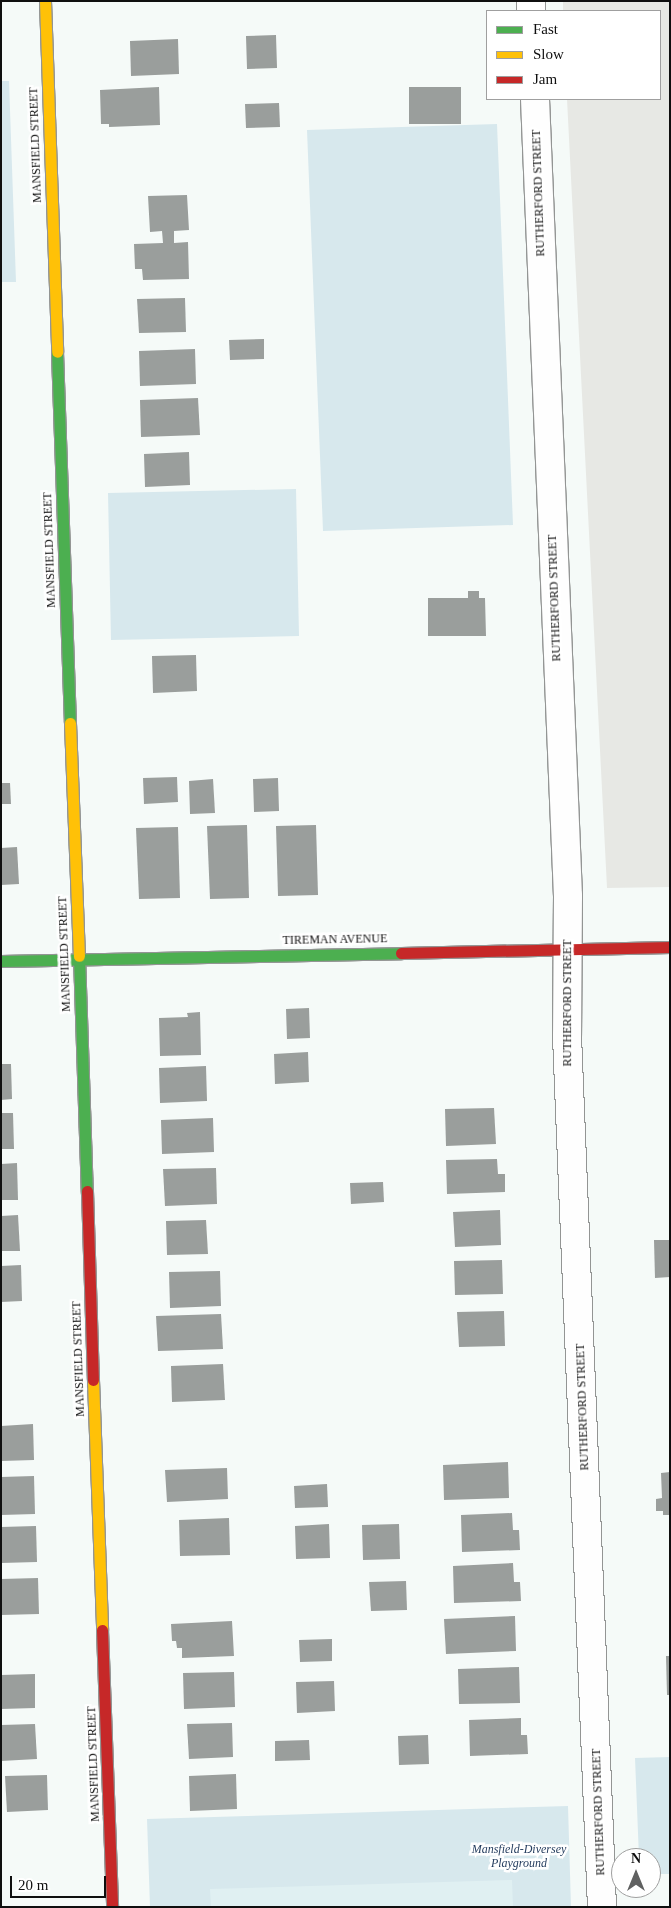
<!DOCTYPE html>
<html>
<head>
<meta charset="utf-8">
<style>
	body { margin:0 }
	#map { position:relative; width:671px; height:1908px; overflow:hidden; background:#f5faf8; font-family:"Times New Roman",serif }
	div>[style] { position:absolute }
	.industrial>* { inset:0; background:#e7e8e4 }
	.green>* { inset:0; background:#d7e8ed }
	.pitch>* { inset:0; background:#e0f0f2 }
	.building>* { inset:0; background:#9a9e9c }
	.roads { filter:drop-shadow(1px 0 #939594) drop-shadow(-1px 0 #939594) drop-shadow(0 1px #939594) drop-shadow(0 -1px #939594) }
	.street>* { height:28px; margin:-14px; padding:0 14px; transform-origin:14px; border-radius:14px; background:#fefefe }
	.fast>* { height:11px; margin:-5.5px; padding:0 5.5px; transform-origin:5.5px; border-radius:5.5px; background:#4caf50 }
	.slow>* { height:11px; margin:-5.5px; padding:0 5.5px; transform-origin:5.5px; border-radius:5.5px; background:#ffc107 }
	.jam>* { height:11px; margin:-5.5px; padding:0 5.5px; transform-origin:5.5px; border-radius:5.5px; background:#c62828 }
	span { translate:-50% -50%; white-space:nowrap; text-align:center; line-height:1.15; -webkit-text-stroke:5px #fff; paint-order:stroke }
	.street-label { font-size:12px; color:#0f0f0f }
	.park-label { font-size:12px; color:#263e5f; font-style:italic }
	.frame { position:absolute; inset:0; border:2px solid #0f0f0f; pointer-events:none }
	.legend { position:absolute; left:486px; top:10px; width:175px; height:90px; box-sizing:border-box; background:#fff; border:1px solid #9f9f9f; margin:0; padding:6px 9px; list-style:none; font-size:15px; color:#0f0f0f }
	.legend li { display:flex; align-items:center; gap:10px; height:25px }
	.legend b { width:25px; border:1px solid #9f9f9f }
	.north { position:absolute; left:611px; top:1848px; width:50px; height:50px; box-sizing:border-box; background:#fff; border:1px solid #9f9f9f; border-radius:50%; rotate:0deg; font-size:14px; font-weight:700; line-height:20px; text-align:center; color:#0f0f0f }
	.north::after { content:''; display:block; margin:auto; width:18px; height:22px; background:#606161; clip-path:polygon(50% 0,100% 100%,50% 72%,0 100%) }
	.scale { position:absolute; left:10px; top:1876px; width:96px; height:22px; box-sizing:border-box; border:2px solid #0f0f0f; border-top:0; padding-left:6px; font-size:15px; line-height:18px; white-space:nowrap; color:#0f0f0f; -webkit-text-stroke:4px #fff; paint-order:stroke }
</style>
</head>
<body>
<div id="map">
	<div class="industrial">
		<div style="clip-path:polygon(563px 1px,670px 1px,670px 887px,607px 888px,567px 99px,660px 99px,660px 11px,563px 11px)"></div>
	</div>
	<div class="green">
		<div style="clip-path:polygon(1px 81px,9px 81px,16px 282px,1px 282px)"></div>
		<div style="clip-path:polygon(497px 124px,513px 525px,323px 531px,307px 130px)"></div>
		<div style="clip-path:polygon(296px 489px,299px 636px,111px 640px,108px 493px)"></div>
		<div style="clip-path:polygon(670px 1757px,670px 1874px,651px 1874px,651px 1858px,639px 1858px,635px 1758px)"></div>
		<div style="clip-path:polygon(568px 1806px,571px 1907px,150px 1907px,147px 1819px)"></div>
	</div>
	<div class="pitch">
		<div style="clip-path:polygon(512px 1880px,513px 1907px,211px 1907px,210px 1889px)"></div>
	</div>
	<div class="building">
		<div style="clip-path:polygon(276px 35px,277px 68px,247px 69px,246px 36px)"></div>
		<div style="clip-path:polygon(178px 39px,179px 74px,131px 76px,130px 41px)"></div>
		<div style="clip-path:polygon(159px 87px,160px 125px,109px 127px,109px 124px,101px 124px,100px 90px)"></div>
		<div style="clip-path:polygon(409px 87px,461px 87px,461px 124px,409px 124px)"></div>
		<div style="clip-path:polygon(279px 103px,280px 127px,246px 128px,245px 104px)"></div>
		<div style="clip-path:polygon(187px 195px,189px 230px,174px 231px,174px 243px,188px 242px,189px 279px,143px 280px,142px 269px,135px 269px,134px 244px,163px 243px,162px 231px,150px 232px,148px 196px)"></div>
		<div style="clip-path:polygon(185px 298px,186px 332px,139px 333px,137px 299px)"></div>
		<div style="clip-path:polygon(264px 339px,264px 359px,230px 360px,229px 340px)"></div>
		<div style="clip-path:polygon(195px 349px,196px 384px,140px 386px,139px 351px)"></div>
		<div style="clip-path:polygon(198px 398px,200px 435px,141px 437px,140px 400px)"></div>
		<div style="clip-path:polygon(189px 452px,190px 485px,145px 487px,144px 454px)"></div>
		<div style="clip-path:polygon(468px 591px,479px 591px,479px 598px,485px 598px,486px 636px,428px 636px,428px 598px,468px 598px)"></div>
		<div style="clip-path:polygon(196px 655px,197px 691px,153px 693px,152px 656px)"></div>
		<div style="clip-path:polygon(177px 777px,178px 802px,144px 804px,143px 778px)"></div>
		<div style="clip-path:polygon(278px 778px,279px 811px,254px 812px,253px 779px)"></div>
		<div style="clip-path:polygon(213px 779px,215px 813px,190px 814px,189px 781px)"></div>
		<div style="clip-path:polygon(1px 783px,10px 783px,11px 804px,1px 804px)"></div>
		<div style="clip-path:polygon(247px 825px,249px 898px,210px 899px,207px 826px)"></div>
		<div style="clip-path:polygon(316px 825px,318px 895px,278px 896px,276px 826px)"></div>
		<div style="clip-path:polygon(178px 827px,180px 898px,139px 899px,136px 828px)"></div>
		<div style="clip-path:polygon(17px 847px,19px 884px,1px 885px,1px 848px)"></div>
		<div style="clip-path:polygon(309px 1008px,310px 1038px,287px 1039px,286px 1009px)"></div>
		<div style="clip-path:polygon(200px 1012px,201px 1055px,160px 1056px,159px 1018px,188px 1017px,187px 1013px)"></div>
		<div style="clip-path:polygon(308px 1052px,309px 1082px,275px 1084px,274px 1054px)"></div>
		<div style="clip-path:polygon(1px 1064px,11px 1064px,12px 1099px,1px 1100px)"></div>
		<div style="clip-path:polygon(206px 1066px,207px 1101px,160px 1103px,159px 1068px)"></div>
		<div style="clip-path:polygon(494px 1108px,496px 1144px,446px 1146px,445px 1109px)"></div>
		<div style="clip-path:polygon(1px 1113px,13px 1113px,14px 1149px,1px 1149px)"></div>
		<div style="clip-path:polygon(213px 1118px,214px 1152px,162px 1154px,161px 1120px)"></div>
		<div style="clip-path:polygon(497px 1159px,498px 1174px,505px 1174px,505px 1192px,447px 1194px,446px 1160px)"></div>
		<div style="clip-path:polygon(17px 1163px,18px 1200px,1px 1200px,1px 1164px)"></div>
		<div style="clip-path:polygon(216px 1168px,217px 1204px,165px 1206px,163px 1169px)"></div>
		<div style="clip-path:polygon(383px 1182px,384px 1202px,351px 1204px,350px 1183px)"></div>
		<div style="clip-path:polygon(500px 1210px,501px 1245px,455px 1247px,453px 1212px)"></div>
		<div style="clip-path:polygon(18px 1215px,20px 1251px,1px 1251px,1px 1216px)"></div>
		<div style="clip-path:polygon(206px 1220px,208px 1254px,167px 1255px,166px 1221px)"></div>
		<div style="clip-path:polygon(654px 1240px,670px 1240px,670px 1277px,655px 1278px)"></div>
		<div style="clip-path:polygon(502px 1260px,503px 1294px,455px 1295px,454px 1261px)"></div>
		<div style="clip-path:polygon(21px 1265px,22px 1301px,1px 1302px,1px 1266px)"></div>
		<div style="clip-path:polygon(220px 1271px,221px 1306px,170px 1308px,169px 1272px)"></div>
		<div style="clip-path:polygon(504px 1311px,505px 1346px,459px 1347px,457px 1312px)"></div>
		<div style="clip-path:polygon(221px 1314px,223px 1349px,158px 1351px,156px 1316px)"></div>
		<div style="clip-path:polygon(223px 1364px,225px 1400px,172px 1402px,171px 1366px)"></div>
		<div style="clip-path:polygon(33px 1424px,34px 1460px,1px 1461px,1px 1426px)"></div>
		<div style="clip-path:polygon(508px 1462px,509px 1498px,444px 1500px,443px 1465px)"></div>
		<div style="clip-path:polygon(227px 1468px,228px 1499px,167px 1502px,165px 1470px)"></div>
		<div style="clip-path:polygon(670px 1472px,670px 1515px,663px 1515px,663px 1511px,656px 1511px,656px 1499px,662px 1498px,661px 1473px)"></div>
		<div style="clip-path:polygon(34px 1476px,35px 1514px,1px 1515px,1px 1477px)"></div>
		<div style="clip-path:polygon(327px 1484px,328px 1507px,295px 1508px,294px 1486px)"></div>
		<div style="clip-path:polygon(512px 1513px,513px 1530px,519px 1530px,520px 1550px,462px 1552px,461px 1515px)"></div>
		<div style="clip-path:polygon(229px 1518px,230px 1555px,180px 1556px,179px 1520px)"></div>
		<div style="clip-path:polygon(329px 1524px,330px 1558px,296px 1559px,295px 1526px)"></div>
		<div style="clip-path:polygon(399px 1524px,400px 1559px,363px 1560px,362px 1525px)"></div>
		<div style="clip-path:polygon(36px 1526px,37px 1562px,1px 1563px,1px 1527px)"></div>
		<div style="clip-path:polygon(513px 1563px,514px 1582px,520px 1582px,521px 1601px,454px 1603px,453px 1566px)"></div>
		<div style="clip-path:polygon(38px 1578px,39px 1614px,1px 1615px,1px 1579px)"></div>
		<div style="clip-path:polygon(406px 1581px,407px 1610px,371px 1611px,369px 1582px)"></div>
		<div style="clip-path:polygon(515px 1616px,516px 1651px,446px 1654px,444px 1619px)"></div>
		<div style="clip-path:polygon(232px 1621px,234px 1656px,182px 1658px,182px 1648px,177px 1648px,176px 1641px,172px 1641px,171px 1624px)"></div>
		<div style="clip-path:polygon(332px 1639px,332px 1661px,300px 1662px,299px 1640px)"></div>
		<div style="clip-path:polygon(666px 1656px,670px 1656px,670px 1695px,667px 1695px)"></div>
		<div style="clip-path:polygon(519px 1667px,520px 1703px,459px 1704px,458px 1669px)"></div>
		<div style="clip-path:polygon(234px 1672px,235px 1707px,184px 1709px,183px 1673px)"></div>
		<div style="clip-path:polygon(35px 1674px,35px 1708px,1px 1709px,1px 1675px)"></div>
		<div style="clip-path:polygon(334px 1681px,335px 1711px,297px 1713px,296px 1682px)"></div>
		<div style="clip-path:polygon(521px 1718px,521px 1735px,527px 1735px,528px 1754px,470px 1756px,469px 1720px)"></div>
		<div style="clip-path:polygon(232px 1723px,233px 1757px,189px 1759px,187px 1724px)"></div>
		<div style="clip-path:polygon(35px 1724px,37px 1759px,1px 1761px,1px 1725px)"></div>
		<div style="clip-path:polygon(428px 1735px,429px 1764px,399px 1765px,398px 1736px)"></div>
		<div style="clip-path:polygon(309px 1740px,310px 1760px,275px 1761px,275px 1741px)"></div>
		<div style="clip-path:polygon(236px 1774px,237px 1809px,190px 1811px,189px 1776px)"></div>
		<div style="clip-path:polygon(47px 1775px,48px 1810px,7px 1812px,5px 1776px)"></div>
	</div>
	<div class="roads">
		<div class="street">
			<div style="left:531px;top:1px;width:10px;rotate:90deg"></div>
			<div style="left:535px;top:99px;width:798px;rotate:87.63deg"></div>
			<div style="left:568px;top:896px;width:140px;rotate:90.4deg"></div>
			<div style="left:567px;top:1036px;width:872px;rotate:87.7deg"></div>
		</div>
		<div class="fast">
			<div style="left:57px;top:352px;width:371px;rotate:88deg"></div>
			<div style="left:79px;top:956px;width:235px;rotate:88.1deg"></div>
			<div style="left:1px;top:961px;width:400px;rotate:-1.1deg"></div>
		</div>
		<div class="slow">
			<div style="left:45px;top:1px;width:351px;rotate:88deg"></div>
			<div style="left:70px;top:723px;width:233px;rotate:87.8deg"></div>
			<div style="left:93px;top:1380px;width:250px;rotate:87.9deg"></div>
		</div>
		<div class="jam">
			<div style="left:401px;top:953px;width:269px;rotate:-1.3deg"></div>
			<div style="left:87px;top:1191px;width:189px;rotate:88.2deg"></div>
			<div style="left:102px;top:1630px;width:277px;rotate:87.9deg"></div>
		</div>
	</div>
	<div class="street-label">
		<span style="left:36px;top:145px;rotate:-92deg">MANSFIELD STREET</span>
		<span style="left:539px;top:193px;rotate:-92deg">RUTHERFORD STREET</span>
		<span style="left:50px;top:550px;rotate:-92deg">MANSFIELD STREET</span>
		<span style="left:555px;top:598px;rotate:-92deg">RUTHERFORD STREET</span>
		<span style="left:335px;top:940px;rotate:-1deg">TIREMAN AVENUE</span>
		<span style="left:65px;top:954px;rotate:-92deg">MANSFIELD STREET</span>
		<span style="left:568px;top:1003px;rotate:-90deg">RUTHERFORD STREET</span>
		<span style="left:79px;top:1359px;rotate:-92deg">MANSFIELD STREET</span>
		<span style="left:583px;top:1407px;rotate:-92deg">RUTHERFORD STREET</span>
		<span style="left:94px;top:1764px;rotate:-92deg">MANSFIELD STREET</span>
		<span style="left:599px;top:1812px;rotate:-92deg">RUTHERFORD STREET</span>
	</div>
	<div class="park-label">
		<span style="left:519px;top:1857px">Mansfield-Diversey<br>Playground</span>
	</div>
	<div class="frame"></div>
	<ul class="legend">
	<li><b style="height:6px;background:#4caf50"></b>Fast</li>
	<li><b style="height:6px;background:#ffc107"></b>Slow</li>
	<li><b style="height:6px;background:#c62828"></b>Jam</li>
	</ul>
	<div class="north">N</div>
	<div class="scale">20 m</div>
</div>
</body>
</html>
